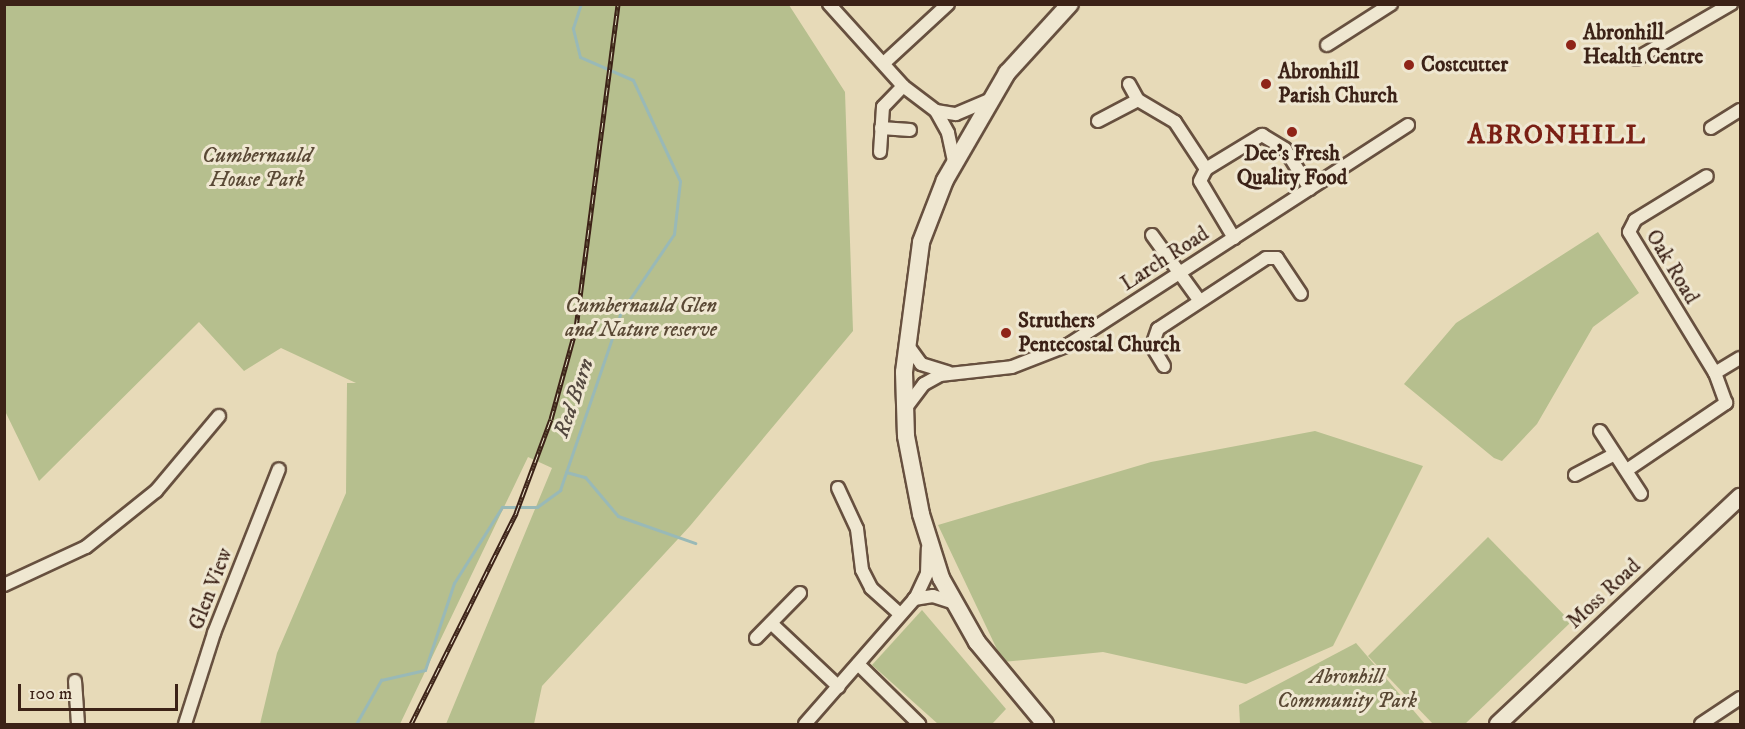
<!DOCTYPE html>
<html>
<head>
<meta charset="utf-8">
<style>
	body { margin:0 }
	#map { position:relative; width:1745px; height:729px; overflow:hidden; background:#e7dab8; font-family:"IM FELL DW Pica",serif }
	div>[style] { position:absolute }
	.green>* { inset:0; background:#b6bf8e }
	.stream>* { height:3px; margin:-1.5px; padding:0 1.5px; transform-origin:1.5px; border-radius:1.5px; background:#99b9b7 }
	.roads { filter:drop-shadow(2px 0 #67503f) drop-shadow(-2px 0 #67503f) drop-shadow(0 2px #67503f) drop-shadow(0 -2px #67503f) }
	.street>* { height:12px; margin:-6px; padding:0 6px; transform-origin:6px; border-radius:6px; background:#efe7d1 }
	.secondary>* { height:16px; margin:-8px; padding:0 8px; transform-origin:8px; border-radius:8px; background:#efe7d1 }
	.rail>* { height:5px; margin-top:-2.5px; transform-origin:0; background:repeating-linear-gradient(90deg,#efe7d1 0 9px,#3c2217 0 18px); box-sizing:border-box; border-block:2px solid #3c2217 }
	.dots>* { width:16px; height:16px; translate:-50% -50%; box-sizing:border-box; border:3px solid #efe7d1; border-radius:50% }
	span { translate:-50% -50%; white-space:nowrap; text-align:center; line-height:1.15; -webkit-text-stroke:6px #efe7d1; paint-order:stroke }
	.poi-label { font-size:21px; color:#3c2217; font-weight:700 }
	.left { translate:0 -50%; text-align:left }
	.park-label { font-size:21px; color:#5a4935; font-style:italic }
	.street-label { font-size:21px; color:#3c2217 }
	.water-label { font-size:22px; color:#53483f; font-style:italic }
	.district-label { font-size:27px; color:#7a1f14; font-weight:700; letter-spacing:1.5px }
	.frame { position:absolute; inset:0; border:6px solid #3c2217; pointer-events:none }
	.scale { position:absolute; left:18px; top:684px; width:160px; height:27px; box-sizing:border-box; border:3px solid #3c2217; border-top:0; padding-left:8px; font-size:18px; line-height:21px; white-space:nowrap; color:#3c2217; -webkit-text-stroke:4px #efe7d1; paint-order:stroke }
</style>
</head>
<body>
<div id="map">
	<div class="green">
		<div style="clip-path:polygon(5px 4px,789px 5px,845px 92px,853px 331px,690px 526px,542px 686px,534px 724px,446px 724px,552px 468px,528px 457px,400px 724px,260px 724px,277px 653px,346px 493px,347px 383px,356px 383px,281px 348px,244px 371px,199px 322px,39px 481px,5px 411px)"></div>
		<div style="clip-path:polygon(1598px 232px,1639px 293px,1593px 327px,1537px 424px,1502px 461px,1494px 458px,1404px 384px,1456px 323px)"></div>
		<div style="clip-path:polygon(1315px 431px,1423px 466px,1333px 646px,1246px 684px,1103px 652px,1003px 662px,938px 525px,1151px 462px)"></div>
		<div style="clip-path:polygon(1488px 537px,1571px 622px,1465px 724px,1433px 724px,1368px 656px)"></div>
		<div style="clip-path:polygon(922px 610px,1006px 709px,992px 724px,938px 724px,872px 665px)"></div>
		<div style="clip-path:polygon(1356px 643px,1425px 724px,1240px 724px,1239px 705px)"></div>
	</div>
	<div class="stream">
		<div style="left:566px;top:472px;width:20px;rotate:15deg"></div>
		<div style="left:585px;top:477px;width:51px;rotate:49.8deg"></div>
		<div style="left:618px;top:516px;width:82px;rotate:19.3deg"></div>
		<div style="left:356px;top:724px;width:51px;rotate:-60.4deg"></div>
		<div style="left:381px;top:680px;width:45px;rotate:-12.8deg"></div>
		<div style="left:425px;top:670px;width:92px;rotate:-71.6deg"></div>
		<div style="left:454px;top:583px;width:90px;rotate:-57.7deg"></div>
		<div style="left:502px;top:507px;width:35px"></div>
		<div style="left:537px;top:507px;width:29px;rotate:-36deg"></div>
		<div style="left:560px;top:490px;width:188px;rotate:-71.1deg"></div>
		<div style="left:621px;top:312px;width:94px;rotate:-55.8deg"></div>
		<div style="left:674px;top:234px;width:53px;rotate:-83.5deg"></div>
		<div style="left:680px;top:181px;width:111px;rotate:-115deg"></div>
		<div style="left:633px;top:80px;width:58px;rotate:-156.5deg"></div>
		<div style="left:580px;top:57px;width:30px;rotate:-104deg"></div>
		<div style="left:573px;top:28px;width:25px;rotate:-72deg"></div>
	</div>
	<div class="roads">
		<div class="street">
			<div style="left:829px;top:4px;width:110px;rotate:47.9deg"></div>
			<div style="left:903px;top:86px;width:41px;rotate:37.1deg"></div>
			<div style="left:936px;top:111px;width:20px;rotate:9deg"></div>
			<div style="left:956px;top:114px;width:34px;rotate:-23deg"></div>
			<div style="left:1327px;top:45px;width:76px;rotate:-32.6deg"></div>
			<div style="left:1636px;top:59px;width:110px;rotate:-30.1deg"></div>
			<div style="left:884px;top:63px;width:87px;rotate:-42.7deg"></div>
			<div style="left:1129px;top:84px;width:18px;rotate:61deg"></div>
			<div style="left:1138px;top:100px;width:43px;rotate:30.7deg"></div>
			<div style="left:1175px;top:122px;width:56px;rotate:56.6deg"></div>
			<div style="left:936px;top:111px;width:25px;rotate:61deg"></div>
			<div style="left:948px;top:133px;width:30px;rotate:78deg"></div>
			<div style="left:1098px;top:121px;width:45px;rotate:-27.7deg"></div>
			<div style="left:881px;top:128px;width:29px;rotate:4deg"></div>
			<div style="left:1711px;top:128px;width:34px;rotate:-32deg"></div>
			<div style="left:880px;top:152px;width:45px;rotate:-86.2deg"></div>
			<div style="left:883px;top:107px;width:29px;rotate:-46deg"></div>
			<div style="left:1152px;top:235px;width:80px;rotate:54.1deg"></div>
			<div style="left:1234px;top:238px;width:66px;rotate:-120.8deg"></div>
			<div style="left:1200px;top:181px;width:13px;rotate:-63deg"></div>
			<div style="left:1206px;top:169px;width:66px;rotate:-31.3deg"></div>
			<div style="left:1262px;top:135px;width:27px;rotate:31deg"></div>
			<div style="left:1285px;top:149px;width:47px;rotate:58deg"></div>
			<div style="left:906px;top:343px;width:26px;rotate:54deg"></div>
			<div style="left:921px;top:364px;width:28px;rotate:17deg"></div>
			<div style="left:1164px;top:366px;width:23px;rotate:-121deg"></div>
			<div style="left:1152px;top:346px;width:18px;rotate:-71deg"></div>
			<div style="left:1158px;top:329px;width:129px;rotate:-33.3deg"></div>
			<div style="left:1266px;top:258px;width:11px"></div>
			<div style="left:1277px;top:258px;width:43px;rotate:56.3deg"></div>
			<div style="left:1715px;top:373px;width:29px;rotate:-31deg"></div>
			<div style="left:905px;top:409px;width:31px;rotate:-53deg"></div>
			<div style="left:924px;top:384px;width:18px;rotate:-29deg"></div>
			<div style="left:940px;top:375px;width:72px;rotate:-6.3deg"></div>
			<div style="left:1012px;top:367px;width:60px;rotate:-21.4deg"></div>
			<div style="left:1068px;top:345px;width:405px;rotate:-32.9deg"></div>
			<div style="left:1600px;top:431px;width:75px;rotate:56.9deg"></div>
			<div style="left:1627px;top:470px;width:120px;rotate:-34.1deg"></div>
			<div style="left:1726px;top:403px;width:32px;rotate:-110deg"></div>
			<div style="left:1715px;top:373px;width:165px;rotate:-121.4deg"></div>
			<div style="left:1629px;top:232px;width:13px;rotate:-63deg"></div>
			<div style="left:1635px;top:220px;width:84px;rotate:-31.4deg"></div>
			<div style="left:1575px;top:475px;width:43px;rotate:-27.8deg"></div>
			<div style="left:838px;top:488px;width:45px;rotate:65.1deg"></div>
			<div style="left:857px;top:529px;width:41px;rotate:83deg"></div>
			<div style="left:862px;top:570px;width:20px;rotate:63deg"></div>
			<div style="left:871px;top:588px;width:39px;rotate:42deg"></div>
			<div style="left:4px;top:585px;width:90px;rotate:-24.9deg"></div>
			<div style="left:86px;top:547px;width:90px;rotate:-38.7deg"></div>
			<div style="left:156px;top:491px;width:98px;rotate:-50deg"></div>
			<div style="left:914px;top:599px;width:19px;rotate:-9deg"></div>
			<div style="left:933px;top:596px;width:22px;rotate:18deg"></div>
			<div style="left:771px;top:623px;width:93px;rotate:43.3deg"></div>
			<div style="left:756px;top:638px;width:63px;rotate:-45.6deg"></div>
			<div style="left:858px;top:664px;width:86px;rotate:44.5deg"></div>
			<div style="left:75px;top:681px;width:43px;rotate:86deg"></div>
			<div style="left:185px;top:724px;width:96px;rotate:-72.3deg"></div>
			<div style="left:214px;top:633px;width:176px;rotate:-68.4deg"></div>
			<div style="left:805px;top:724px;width:169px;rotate:-48.8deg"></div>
			<div style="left:916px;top:597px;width:26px;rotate:-65deg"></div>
			<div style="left:927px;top:573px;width:25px;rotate:-88deg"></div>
			<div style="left:1701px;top:724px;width:47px;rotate:-33.7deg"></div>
		</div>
		<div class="secondary">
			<div style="left:1045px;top:724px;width:107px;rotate:-129.7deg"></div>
			<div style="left:977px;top:642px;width:73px;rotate:-119.4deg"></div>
			<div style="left:941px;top:578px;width:67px;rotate:-107.4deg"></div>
			<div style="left:921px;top:514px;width:79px;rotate:-100.9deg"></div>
			<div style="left:906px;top:436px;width:64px;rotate:-91.8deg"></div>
			<div style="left:904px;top:372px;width:131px;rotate:-82.5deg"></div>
			<div style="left:921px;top:242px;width:66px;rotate:-68.8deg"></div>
			<div style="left:945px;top:180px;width:124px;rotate:-59.9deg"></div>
			<div style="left:1007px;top:73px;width:93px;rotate:-47.6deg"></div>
			<div style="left:1498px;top:724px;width:332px;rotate:-43.2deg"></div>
		</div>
	</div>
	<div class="rail">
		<div style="left:411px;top:724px;width:236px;rotate:-63.5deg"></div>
		<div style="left:516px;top:513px;width:100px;rotate:-69.6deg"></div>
		<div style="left:551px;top:419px;width:94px;rotate:-74.6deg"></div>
		<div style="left:576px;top:328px;width:327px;rotate:-82.6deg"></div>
	</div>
	<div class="dots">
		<div style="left:1571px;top:45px;background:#8f2418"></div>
		<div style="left:1409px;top:65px;background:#8f2418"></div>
		<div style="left:1266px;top:84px;background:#8f2418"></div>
		<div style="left:1292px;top:132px;background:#8f2418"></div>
		<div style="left:1006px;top:333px;background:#8f2418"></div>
	</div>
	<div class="poi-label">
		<span class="left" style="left:1583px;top:45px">Abronhill<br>Health Centre</span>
		<span class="left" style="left:1421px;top:65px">Costcutter</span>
		<span class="left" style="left:1278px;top:84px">Abronhill<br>Parish Church</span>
		<span style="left:1292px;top:166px">Dee's Fresh<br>Quality Food</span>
		<span class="left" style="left:1018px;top:333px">Struthers<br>Pentecostal Church</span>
	</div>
	<div class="park-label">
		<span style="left:257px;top:168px">Cumbernauld<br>House Park</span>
		<span style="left:641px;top:318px">Cumbernauld Glen<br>and Nature reserve</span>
		<span style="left:1347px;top:689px">Abronhill<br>Community Park</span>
	</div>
	<div class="street-label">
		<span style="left:1165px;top:259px;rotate:-33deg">Larch Road</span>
		<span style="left:1672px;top:267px;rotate:59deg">Oak Road</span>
		<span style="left:211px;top:589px;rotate:-69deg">Glen View</span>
		<span style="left:1604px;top:594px;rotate:-43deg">Moss Road</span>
	</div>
	<div class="water-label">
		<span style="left:574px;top:398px;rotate:-71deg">Red Burn</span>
	</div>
	<div class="district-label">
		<span style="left:1557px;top:136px">ABRONHILL</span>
	</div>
	<div class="frame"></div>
	<div class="scale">100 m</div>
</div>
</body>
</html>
